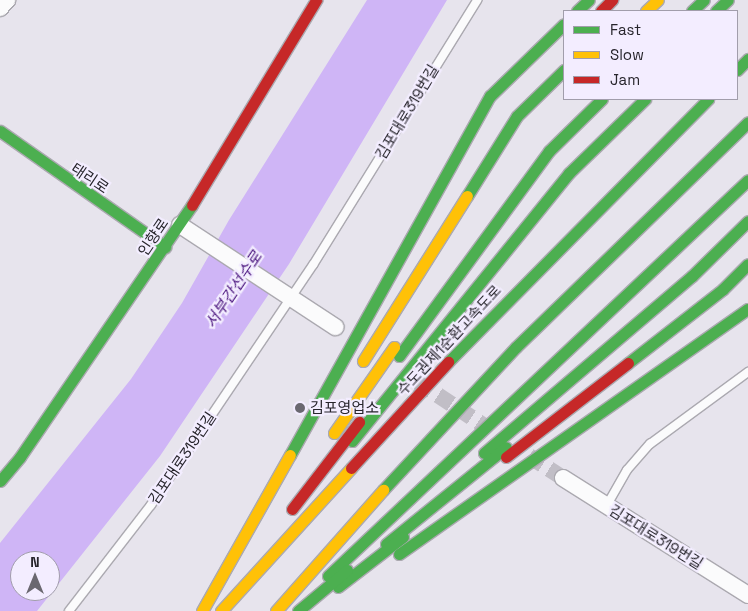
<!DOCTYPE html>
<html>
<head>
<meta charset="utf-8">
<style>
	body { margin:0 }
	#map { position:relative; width:748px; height:611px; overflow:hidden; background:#e7e4ed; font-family:"Space Grotesk","Noto Sans KR",sans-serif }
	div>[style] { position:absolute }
	.water>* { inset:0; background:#cfb5f6 }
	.street-tunnel>* { height:16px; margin-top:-8px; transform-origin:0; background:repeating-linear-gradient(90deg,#c1bec6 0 16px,transparent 0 24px) }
	.roads { filter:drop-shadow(1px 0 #aba9b0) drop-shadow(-1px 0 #aba9b0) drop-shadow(0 1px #aba9b0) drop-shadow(0 -1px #aba9b0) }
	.lane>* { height:8px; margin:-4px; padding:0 4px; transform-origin:4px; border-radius:4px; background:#fbfbfc }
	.street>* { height:16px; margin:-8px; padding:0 8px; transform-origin:8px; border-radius:8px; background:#fbfbfc }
	.fast>* { height:11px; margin:-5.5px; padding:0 5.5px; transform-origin:5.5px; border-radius:5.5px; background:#4caf50 }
	.slow>* { height:11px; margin:-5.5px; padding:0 5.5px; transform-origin:5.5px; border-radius:5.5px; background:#ffc107 }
	.jam>* { height:11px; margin:-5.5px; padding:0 5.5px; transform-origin:5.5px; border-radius:5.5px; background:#c62828 }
	.dots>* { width:14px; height:14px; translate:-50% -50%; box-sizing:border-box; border:2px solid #f3edff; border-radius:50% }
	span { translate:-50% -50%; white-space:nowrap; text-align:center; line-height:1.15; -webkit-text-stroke:4.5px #f3edff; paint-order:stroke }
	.street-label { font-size:15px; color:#27252c }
	.poi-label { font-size:15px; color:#27252c }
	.left { translate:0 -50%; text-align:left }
	.water-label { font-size:16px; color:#532085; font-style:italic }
	.legend { position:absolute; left:563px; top:10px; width:175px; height:90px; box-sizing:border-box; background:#f3edff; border:1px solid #a19dab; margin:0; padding:6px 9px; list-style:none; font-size:15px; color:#27252c }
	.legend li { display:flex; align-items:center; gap:10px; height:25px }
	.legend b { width:25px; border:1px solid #a19dab }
	.north { position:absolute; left:10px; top:551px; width:50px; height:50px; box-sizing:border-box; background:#f3edff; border:1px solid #a19dab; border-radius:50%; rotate:0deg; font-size:14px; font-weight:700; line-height:20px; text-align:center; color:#27252c }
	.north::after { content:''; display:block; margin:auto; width:18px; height:22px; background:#6a6870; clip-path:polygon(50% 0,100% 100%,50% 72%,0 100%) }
</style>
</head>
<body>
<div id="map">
	<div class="water">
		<div style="clip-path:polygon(evenodd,367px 0,447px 0,289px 264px,160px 456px,37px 611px,0 611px,0 543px,131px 379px,182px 303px,229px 220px,367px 0,20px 561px,50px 561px,50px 591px,20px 591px,20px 561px)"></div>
	</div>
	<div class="street-tunnel">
		<div style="left:418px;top:382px;width:89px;rotate:33.5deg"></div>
		<div style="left:529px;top:456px;width:40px;rotate:32.9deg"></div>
	</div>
	<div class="roads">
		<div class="lane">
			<div style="left:607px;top:505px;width:40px;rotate:-60.3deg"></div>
			<div style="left:627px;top:470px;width:35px;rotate:-49deg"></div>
			<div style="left:650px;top:444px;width:122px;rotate:-36.3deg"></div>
			<div style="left:69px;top:611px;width:134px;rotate:-52.3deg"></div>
			<div style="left:151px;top:505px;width:290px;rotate:-56deg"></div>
			<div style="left:313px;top:265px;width:312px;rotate:-58.2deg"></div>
		</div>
		<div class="street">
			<div style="left:0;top:8px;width:11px;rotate:-49deg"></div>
			<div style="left:180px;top:225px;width:186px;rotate:33.3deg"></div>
			<div style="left:563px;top:478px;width:219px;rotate:32.3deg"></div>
		</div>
		<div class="fast">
			<div style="left:577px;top:11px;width:16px;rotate:-43deg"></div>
			<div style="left:692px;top:11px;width:16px;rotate:-43deg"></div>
			<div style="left:716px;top:11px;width:16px;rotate:-43deg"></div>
			<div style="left:737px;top:70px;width:16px;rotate:-45deg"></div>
			<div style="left:0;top:131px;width:202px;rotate:35.1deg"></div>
			<div style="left:467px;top:196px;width:94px;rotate:-58deg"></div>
			<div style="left:517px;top:116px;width:66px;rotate:-44.4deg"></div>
			<div style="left:399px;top:356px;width:254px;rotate:-53.8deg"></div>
			<div style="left:549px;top:151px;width:74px;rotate:-44.5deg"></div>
			<div style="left:448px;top:362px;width:370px;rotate:-45.3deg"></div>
			<div style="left:628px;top:363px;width:120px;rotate:-37.9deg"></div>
			<div style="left:723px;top:289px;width:35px;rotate:-45deg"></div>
			<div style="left:352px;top:441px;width:345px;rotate:-51deg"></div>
			<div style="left:569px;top:173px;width:106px;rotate:-44.2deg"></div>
			<div style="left:484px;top:453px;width:273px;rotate:-40.4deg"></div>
			<div style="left:692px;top:276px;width:78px;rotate:-44.5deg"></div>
			<div style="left:290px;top:455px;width:411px;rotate:-60.9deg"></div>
			<div style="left:490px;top:96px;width:103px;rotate:-44.2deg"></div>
			<div style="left:0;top:481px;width:31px;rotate:-50deg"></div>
			<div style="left:20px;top:457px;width:305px;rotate:-55.7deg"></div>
			<div style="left:383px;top:490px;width:195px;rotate:-47.1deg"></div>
			<div style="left:516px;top:347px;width:323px;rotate:-44.1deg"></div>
			<div style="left:386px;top:544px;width:154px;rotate:-38.9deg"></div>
			<div style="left:399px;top:554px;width:426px;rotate:-35.1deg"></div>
			<div style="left:328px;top:576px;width:577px;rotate:-43.32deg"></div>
			<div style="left:338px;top:587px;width:82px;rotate:-37.6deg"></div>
			<div style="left:298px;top:611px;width:64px;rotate:-39.9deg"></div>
		</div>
		<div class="slow">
			<div style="left:646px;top:11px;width:16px;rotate:-43deg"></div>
			<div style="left:363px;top:361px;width:195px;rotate:-57.8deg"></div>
			<div style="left:334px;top:433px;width:105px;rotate:-55.1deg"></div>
			<div style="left:202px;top:611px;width:179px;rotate:-60.6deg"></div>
			<div style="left:221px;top:611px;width:193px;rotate:-47.7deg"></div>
			<div style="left:276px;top:611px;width:162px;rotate:-48.5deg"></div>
		</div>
		<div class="jam">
			<div style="left:601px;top:11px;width:16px;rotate:-45deg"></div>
			<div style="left:192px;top:205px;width:240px;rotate:-58.8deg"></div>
			<div style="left:506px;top:457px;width:154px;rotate:-37.6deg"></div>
			<div style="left:351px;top:468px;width:144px;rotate:-47.5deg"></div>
			<div style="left:292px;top:509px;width:110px;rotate:-52.4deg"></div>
		</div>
	</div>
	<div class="dots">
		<div style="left:300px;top:408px;background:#6a6870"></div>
	</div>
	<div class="street-label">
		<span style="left:407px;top:112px;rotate:-59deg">김포대로319번길</span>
		<span style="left:90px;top:178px;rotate:34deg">태리로</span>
		<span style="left:153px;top:237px;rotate:-56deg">인향로</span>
		<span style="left:449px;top:340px;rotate:-47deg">수도권제1순환고속도로</span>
		<span style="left:182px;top:458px;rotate:-56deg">김포대로319번길</span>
		<span style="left:656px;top:537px;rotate:32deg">김포대로319번길</span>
	</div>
	<div class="poi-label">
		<span class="left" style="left:310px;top:408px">김포영업소</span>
	</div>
	<div class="water-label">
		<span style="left:234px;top:290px;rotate:-56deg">서부간선수로</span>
	</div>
	<ul class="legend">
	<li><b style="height:6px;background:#4caf50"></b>Fast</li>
	<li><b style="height:6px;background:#ffc107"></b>Slow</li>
	<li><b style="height:6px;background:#c62828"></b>Jam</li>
	</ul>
	<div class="north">N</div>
</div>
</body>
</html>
